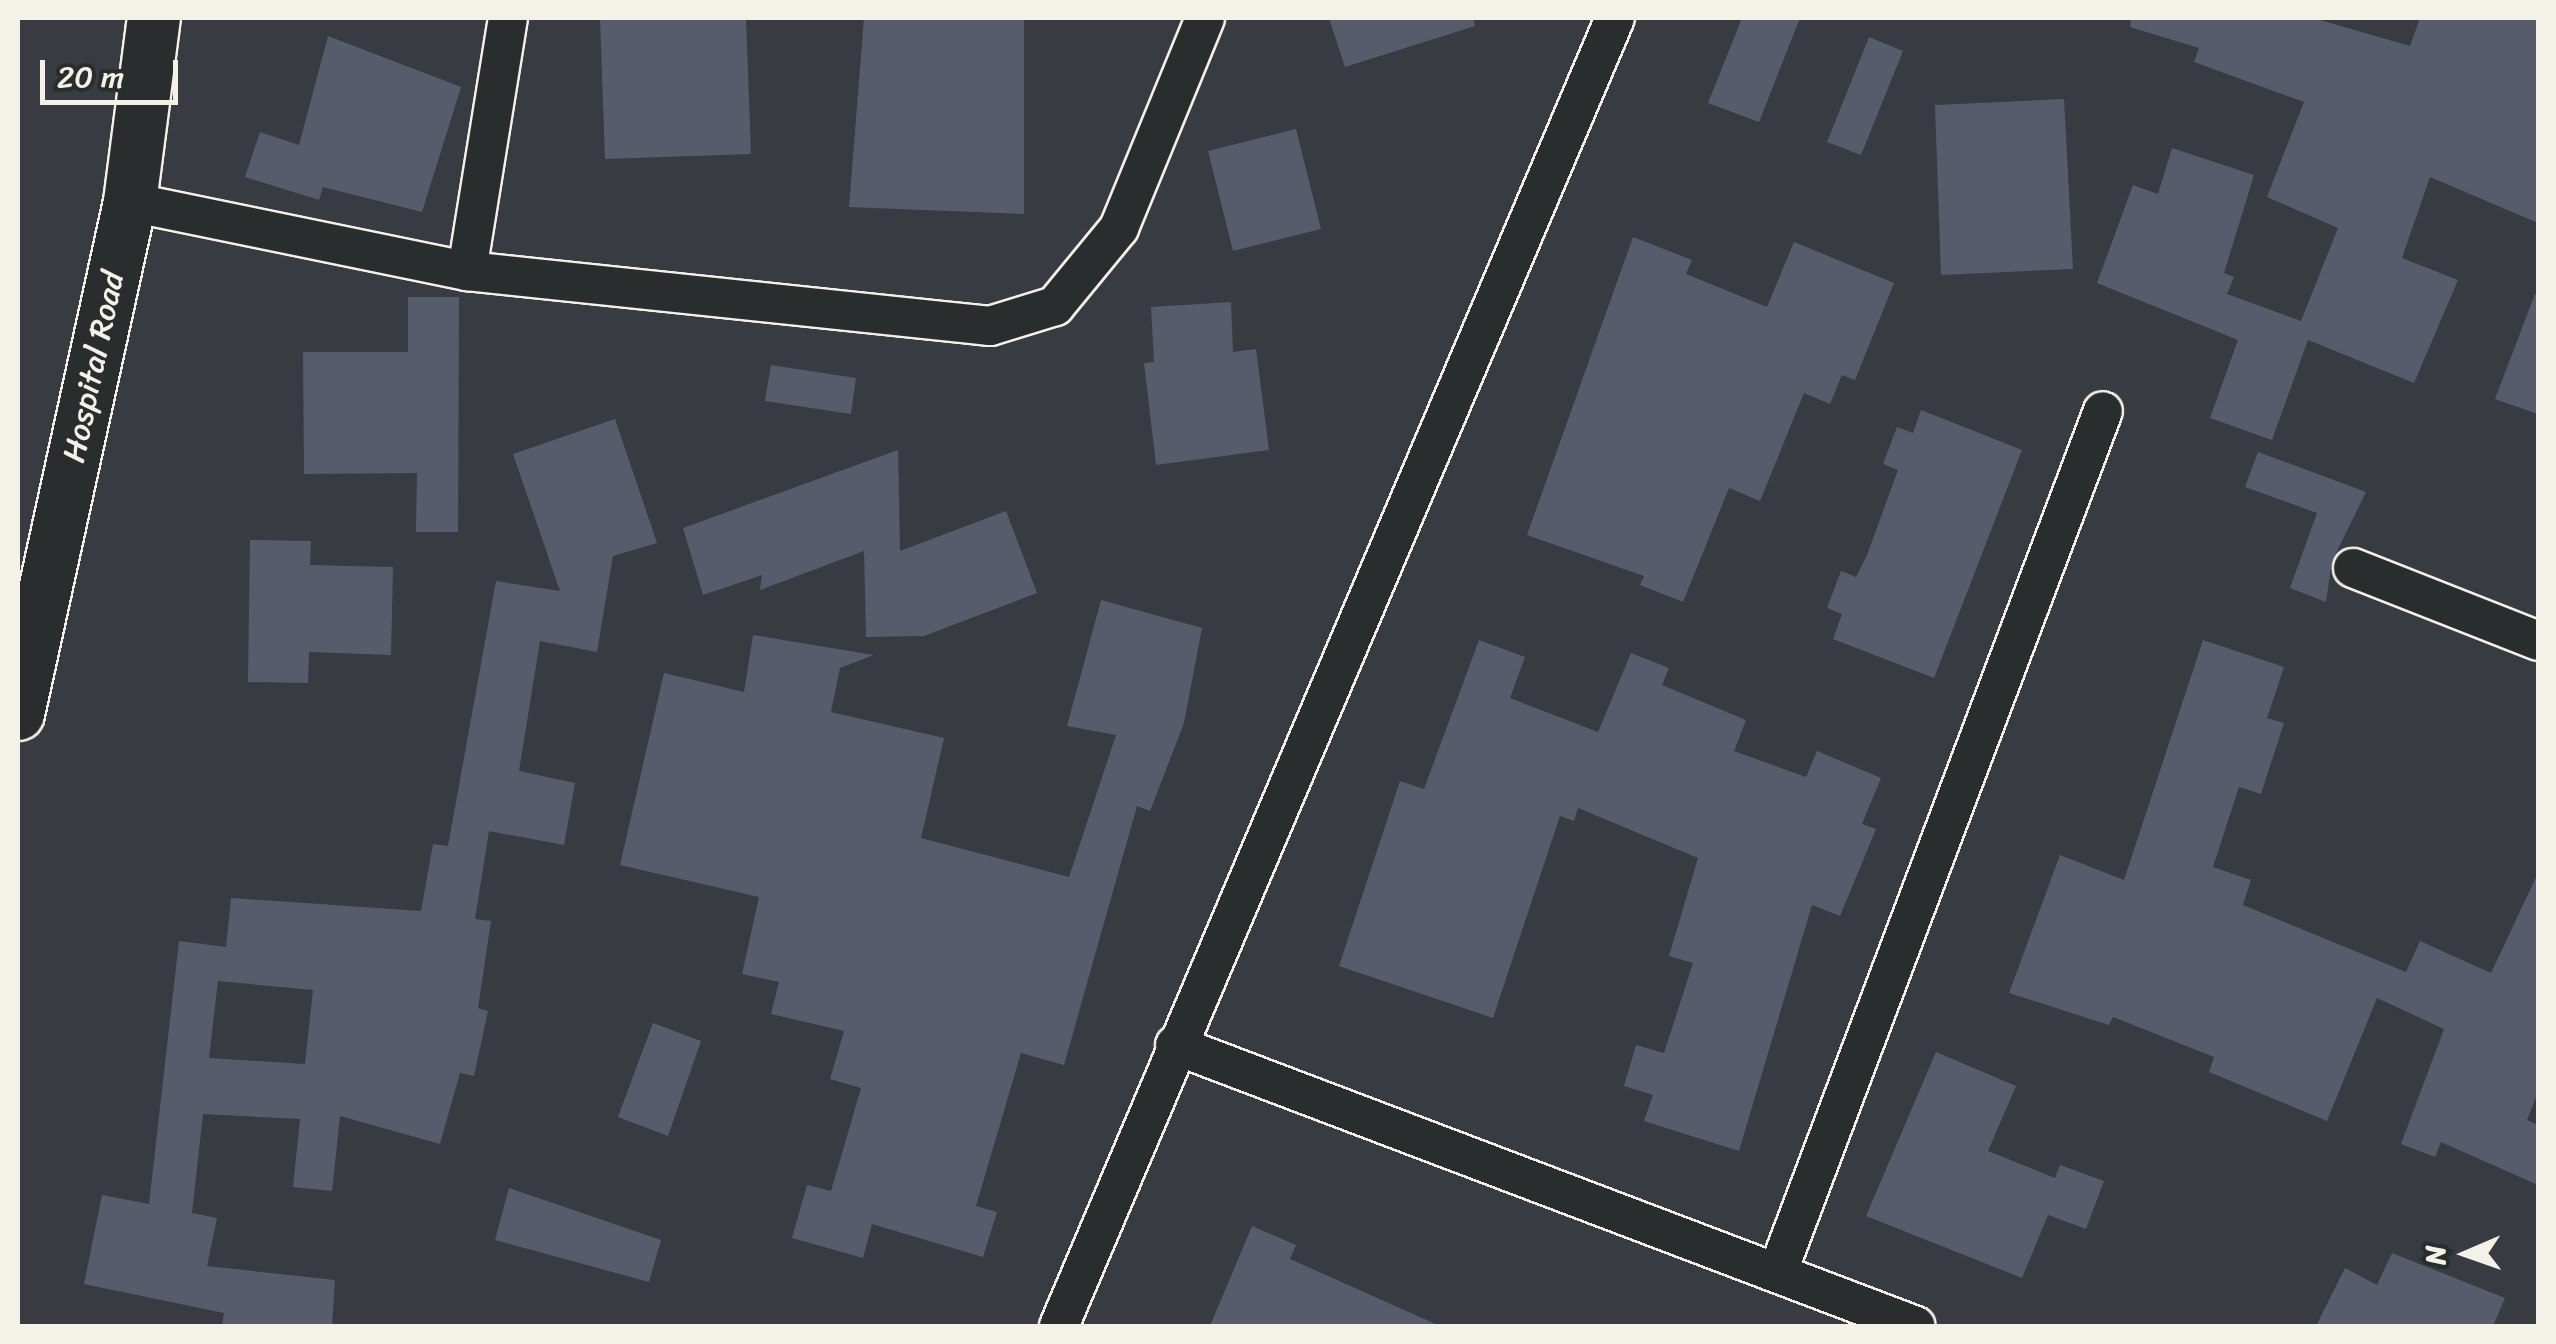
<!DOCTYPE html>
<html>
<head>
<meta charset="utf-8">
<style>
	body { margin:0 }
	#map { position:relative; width:2556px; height:1344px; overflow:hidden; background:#383b41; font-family:Sriracha,sans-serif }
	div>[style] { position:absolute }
	.building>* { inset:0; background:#575c6d }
	.roads { filter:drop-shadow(2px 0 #f4f1e8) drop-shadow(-2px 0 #f4f1e8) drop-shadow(0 2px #f4f1e8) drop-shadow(0 -2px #f4f1e8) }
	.street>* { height:38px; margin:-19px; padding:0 19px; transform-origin:19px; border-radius:19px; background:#2a2d2e }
	.secondary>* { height:52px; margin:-26px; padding:0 26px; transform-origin:26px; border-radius:26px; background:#2a2d2e }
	span { translate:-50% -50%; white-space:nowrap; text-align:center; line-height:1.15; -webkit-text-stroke:8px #2a2d2e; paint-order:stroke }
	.street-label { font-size:32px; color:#f4f1e8 }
	.frame { position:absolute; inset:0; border:20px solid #f4f1e8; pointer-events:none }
	.north { position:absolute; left:2416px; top:1204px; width:100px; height:100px; -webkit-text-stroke:8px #2a2d2e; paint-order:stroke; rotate:268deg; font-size:28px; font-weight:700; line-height:40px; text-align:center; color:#f4f1e8 }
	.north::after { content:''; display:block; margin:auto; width:35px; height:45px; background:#f4f1e8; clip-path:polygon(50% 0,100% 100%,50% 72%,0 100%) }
	.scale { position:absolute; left:40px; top:60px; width:138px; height:45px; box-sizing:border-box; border:5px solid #f4f1e8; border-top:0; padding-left:12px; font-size:30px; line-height:35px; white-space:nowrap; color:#f4f1e8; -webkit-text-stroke:8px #2a2d2e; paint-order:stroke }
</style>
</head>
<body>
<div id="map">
	<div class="building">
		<div style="clip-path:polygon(600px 18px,746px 18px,751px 154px,605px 159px)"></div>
		<div style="clip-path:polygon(864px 18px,1024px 18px,1024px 214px,849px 207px)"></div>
		<div style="clip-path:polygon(1329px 18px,1473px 18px,1475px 26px,1345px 67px)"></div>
		<div style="clip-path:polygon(1742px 18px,1800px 18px,1759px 122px,1708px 103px)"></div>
		<div style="clip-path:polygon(2131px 18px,2313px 18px,2410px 46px,2420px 18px,2538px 18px,2538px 223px,2430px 177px,2402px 258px,2458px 280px,2414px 383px,2308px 340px,2272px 440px,2210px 418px,2238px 340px,2097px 283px,2133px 185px,2158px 194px,2172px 148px,2254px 175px,2224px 273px,2234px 277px,2227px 294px,2301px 321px,2338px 228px,2267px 197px,2304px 102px,2194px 62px,2199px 48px,2130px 27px)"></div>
		<div style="clip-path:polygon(328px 36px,461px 87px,422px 212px,323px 187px,319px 200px,245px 177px,260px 132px,299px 145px)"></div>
		<div style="clip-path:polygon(1869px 37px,1903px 51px,1861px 155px,1827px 142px)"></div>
		<div style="clip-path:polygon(2064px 99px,2073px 269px,1941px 275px,1935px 105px)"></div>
		<div style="clip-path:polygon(1296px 129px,1321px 229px,1233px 251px,1208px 151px)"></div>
		<div style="clip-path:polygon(1633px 237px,1692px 260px,1686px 274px,1767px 307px,1794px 242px,1894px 283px,1855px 380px,1842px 375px,1830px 404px,1804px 393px,1760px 501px,1729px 488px,1683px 602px,1640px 585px,1644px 576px,1527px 535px)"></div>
		<div style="clip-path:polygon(2535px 294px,2538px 294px,2538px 414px,2495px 399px)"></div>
		<div style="clip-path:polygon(408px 297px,459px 297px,458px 532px,416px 532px,417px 473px,304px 474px,303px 352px,408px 352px)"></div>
		<div style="clip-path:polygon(1231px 302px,1233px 352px,1256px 349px,1269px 450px,1156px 465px,1144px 363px,1154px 362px,1151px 307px)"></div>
		<div style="clip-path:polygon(771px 365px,856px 378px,851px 414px,765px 401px)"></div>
		<div style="clip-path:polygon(1921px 410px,2022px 450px,1934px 678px,1833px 639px,1842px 614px,1827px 608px,1841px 571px,1856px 577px,1867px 555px,1898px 470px,1883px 464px,1897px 427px,1913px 433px)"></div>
		<div style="clip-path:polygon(evenodd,615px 419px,657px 543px,613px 556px,597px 652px,540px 641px,519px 771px,575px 783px,564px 845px,489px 831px,475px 919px,491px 921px,478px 1008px,488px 1011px,474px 1076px,460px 1073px,440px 1144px,340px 1116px,332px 1191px,293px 1187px,300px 1119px,203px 1114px,192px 1213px,217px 1218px,207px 1266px,335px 1280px,332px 1326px,222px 1326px,224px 1313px,84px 1284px,102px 1195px,149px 1204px,179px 941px,226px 947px,231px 898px,421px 911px,433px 844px,448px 846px,496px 581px,560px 591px,513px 454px,615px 419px,218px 981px,313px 990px,305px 1064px,209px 1058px,218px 981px)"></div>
		<div style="clip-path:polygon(898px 450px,900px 551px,1006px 511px,1037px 593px,924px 636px,866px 637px,864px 551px,760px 590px,762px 575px,703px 595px,683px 528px)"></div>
		<div style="clip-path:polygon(2258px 452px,2366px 492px,2332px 561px,2326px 602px,2290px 588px,2317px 513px,2245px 487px)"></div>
		<div style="clip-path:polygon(250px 540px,311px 541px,310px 565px,393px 567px,391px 655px,309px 652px,308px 683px,248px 682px)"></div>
		<div style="clip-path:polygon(1101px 600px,1202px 628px,1184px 723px,1150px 811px,1137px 806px,1064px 1065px,1021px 1053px,976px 1206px,997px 1212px,983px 1257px,872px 1224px,863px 1258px,792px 1238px,807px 1185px,831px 1191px,861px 1088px,830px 1079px,844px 1031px,771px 1014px,779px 982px,742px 974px,759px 897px,620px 865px,664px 673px,744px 692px,753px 635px,874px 655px,840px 668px,831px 712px,944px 738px,921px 838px,1069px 877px,1116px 735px,1067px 726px)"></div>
		<div style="clip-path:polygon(1479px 640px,1525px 657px,1510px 698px,1598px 732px,1631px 653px,1669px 668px,1662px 685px,1746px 720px,1734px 751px,1806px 777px,1817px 751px,1881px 778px,1862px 824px,1876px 829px,1840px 916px,1812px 905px,1739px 1151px,1644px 1121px,1653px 1095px,1624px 1086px,1636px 1045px,1664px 1053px,1693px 963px,1669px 956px,1698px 858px,1578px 808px,1574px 821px,1560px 816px,1493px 1018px,1339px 966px,1400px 781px,1424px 789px)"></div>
		<div style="clip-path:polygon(2203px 640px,2284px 667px,2267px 718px,2284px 723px,2261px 794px,2239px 787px,2213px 867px,2251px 880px,2243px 905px,2406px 972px,2420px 941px,2491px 973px,2538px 873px,2538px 1092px,2527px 1120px,2538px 1125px,2538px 1185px,2441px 1142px,2435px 1157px,2401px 1144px,2444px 1029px,2377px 998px,2327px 1121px,2209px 1072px,2214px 1057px,2113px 1017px,2109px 1025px,2009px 993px,2060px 855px,2124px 880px)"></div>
		<div style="clip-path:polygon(653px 1023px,701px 1041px,668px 1136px,618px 1117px)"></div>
		<div style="clip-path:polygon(1936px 1052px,2016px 1086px,1988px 1151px,2055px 1178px,2060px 1165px,2104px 1181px,2086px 1229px,2048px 1215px,2022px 1278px,1866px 1216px)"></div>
		<div style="clip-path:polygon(509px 1188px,661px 1240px,649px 1282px,495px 1240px)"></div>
		<div style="clip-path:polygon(1252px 1226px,1296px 1245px,1290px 1259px,1440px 1326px,1210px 1326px)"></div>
		<div style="clip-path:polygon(2392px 1253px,2505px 1298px,2493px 1326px,2316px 1326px,2345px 1268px,2377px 1285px)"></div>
	</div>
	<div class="roads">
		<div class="street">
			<div style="left:130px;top:202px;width:344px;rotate:11.6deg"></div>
			<div style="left:467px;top:271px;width:526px;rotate:6deg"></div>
			<div style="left:990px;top:326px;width:68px;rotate:-17.1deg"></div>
			<div style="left:1055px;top:306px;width:101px;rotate:-50.6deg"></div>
			<div style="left:1119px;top:228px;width:227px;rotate:-67.7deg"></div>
			<div style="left:467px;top:271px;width:256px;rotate:-80.8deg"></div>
			<div style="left:2353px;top:568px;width:199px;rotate:21.5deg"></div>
			<div style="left:1175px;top:1045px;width:792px;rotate:20.77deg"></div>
			<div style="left:1778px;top:1271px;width:919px;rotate:-69.3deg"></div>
			<div style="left:1059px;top:1326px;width:1421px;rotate:-66.97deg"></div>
		</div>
		<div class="secondary">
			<div style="left:18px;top:714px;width:524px;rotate:-77.66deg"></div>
			<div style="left:130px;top:202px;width:186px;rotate:-82.6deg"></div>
		</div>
	</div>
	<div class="street-label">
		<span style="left:94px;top:367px;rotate:-78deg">Hospital Road</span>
	</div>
	<div class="frame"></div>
	<div class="north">N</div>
	<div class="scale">20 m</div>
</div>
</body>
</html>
